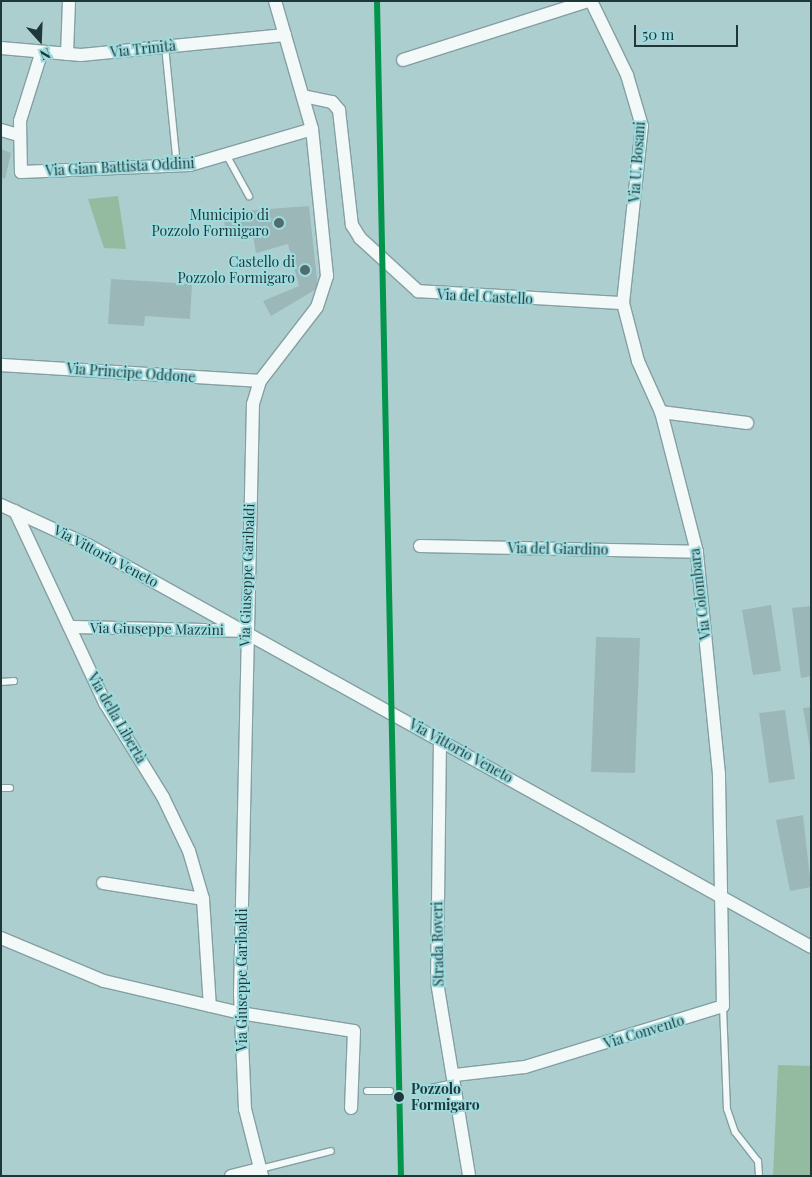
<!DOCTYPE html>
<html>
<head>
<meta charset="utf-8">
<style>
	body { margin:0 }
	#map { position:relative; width:812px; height:1177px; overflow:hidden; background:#adcecf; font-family:"Playfair Display",serif }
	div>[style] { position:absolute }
	.green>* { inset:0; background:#94bb9f }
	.building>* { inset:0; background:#9cb7b8 }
	.roads { filter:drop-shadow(1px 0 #859fa1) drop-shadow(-1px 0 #859fa1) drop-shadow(0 1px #859fa1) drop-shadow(0 -1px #859fa1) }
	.lane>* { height:6px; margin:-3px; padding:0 3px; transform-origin:3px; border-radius:3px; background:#f3f8f8 }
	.street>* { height:12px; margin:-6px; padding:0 6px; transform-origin:6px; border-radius:6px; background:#f3f8f8 }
	.rail-1>* { height:6px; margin:-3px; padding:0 3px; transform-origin:3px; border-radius:3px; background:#04954d }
	.dots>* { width:14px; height:14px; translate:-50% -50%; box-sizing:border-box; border:2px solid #9edbde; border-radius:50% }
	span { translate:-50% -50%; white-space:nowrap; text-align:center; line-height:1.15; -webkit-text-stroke:4px #9edbde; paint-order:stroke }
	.street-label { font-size:14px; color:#1e3739 }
	.poi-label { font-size:14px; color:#1e3739 }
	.right { translate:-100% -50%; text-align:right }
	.stop-label { font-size:14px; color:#1e3739; font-weight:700 }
	.left { translate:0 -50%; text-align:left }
	.frame { position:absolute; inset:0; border:2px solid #1e3739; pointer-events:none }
	.north { position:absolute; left:15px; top:15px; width:50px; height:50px; -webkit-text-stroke:4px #9edbde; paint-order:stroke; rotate:160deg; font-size:14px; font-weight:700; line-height:20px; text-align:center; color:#1e3739 }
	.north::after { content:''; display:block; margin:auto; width:18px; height:22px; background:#1e3739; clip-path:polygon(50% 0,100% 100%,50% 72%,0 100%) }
	.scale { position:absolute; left:634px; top:25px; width:104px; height:22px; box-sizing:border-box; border:2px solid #1e3739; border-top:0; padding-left:6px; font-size:15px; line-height:18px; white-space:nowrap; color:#1e3739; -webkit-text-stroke:4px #9edbde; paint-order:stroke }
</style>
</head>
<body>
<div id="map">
	<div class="green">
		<div style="clip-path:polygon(118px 196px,126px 249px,104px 248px,88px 199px)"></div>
		<div style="clip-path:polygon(778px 1065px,811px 1066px,811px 1176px,773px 1176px)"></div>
	</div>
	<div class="building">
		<div style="clip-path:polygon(1px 149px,11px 153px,5px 179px,1px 177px)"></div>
		<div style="clip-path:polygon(309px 206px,318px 288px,271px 316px,263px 301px,299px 286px,288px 244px,256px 253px,252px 230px,225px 232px,224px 212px)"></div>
		<div style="clip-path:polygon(111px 279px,192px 284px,190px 319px,145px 316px,144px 326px,108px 324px)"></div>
		<div style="clip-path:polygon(771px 605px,781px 671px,753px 675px,742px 610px)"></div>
		<div style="clip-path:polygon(811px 606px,811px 676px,801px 678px,792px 608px)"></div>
		<div style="clip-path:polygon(596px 637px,640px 638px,635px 773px,591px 772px)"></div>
		<div style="clip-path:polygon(811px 707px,811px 748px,810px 748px,803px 708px)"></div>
		<div style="clip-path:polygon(785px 710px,795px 779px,769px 783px,759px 713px)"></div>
		<div style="clip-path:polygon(803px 815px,811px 887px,790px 891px,776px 820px)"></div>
	</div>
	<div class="roads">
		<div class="lane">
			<div style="left:165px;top:46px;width:121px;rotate:84.3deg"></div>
			<div style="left:227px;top:156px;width:46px;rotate:61.2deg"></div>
			<div style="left:1px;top:682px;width:13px;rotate:-4deg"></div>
			<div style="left:1px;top:788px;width:9px"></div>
			<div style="left:723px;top:1006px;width:103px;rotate:87.8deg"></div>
			<div style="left:727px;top:1109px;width:24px;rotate:71deg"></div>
			<div style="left:735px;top:1132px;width:37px;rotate:52deg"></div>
			<div style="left:758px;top:1161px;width:15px;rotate:86deg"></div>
			<div style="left:426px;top:1089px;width:24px;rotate:-12deg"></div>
			<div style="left:367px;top:1091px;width:23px"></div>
			<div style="left:260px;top:1169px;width:73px;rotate:-14.2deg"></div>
		</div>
		<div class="street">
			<div style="left:1px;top:48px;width:80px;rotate:5deg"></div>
			<div style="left:81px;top:55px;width:205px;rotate:-5.6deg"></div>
			<div style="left:41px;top:54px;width:70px;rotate:107.4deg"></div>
			<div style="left:20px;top:121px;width:51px;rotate:88.9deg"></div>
			<div style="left:21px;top:172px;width:169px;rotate:-2.4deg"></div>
			<div style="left:190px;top:165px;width:127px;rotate:-16.4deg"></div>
			<div style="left:67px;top:54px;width:53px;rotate:-87.8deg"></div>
			<div style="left:403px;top:60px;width:194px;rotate:-17.7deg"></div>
			<div style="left:303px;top:96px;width:30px;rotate:12deg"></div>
			<div style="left:332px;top:102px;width:11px;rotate:49deg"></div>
			<div style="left:339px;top:110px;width:116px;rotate:83.6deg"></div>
			<div style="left:352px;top:225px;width:15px;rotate:58deg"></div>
			<div style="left:360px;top:238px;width:79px;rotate:42.4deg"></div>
			<div style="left:418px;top:291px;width:205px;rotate:3.4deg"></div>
			<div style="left:1px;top:130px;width:19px;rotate:16deg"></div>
			<div style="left:1px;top:365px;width:259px;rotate:3.5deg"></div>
			<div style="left:661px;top:412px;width:87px;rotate:7.3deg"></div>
			<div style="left:1px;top:505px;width:96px;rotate:24.7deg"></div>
			<div style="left:88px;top:545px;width:827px;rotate:29.07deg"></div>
			<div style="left:15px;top:511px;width:212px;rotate:64.9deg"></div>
			<div style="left:105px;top:703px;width:110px;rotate:58.3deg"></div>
			<div style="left:163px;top:797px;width:60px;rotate:64.3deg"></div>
			<div style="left:189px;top:851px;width:50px;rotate:73.7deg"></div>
			<div style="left:203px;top:899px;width:107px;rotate:86.3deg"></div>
			<div style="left:420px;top:546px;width:277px;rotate:1.2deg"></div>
			<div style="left:70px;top:627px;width:172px;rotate:1.3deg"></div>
			<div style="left:440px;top:739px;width:243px;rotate:90.7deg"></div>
			<div style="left:437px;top:982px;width:197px;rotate:80.6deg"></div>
			<div style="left:103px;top:883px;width:101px;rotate:9.1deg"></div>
			<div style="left:1px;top:938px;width:112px;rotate:22.7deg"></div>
			<div style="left:104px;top:981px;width:140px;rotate:13.2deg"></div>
			<div style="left:240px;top:1013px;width:115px;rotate:9deg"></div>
			<div style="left:354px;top:1031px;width:77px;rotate:92.2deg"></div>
			<div style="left:455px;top:1075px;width:70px;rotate:-6.5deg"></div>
			<div style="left:525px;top:1067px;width:207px;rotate:-17.1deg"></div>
			<div style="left:723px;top:1006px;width:232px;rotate:-91deg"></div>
			<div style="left:719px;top:774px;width:223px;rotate:-95.7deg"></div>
			<div style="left:697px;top:552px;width:145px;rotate:-104.4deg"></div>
			<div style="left:661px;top:412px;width:56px;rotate:-114.3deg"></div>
			<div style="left:638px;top:361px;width:60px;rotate:-104.5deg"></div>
			<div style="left:623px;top:303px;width:178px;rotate:-83.9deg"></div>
			<div style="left:642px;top:126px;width:53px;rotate:-106.4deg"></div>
			<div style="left:627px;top:75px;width:82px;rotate:-115.9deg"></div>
			<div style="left:231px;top:1176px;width:30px;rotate:-14deg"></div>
			<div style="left:262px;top:1176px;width:69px;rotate:-104.2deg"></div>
			<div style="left:245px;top:1109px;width:115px;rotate:-92.5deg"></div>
			<div style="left:240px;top:994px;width:590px;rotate:-88.74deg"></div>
			<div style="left:253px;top:404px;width:24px;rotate:-73deg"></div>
			<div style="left:260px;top:381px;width:93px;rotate:-52.4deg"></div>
			<div style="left:317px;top:307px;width:33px;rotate:-72deg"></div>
			<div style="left:327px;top:276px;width:148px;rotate:-95.8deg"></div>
			<div style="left:312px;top:129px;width:133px;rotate:-106.1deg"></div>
		</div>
	</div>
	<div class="rail-1">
		<div style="left:377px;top:1px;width:1175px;rotate:88.83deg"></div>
	</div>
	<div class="dots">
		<div style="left:279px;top:223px;background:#506c6e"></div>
		<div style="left:305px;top:270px;background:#506c6e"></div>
		<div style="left:399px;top:1097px;background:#1e3739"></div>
	</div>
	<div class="street-label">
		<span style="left:143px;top:49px;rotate:-6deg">Via Trinità</span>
		<span style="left:637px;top:162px;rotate:-86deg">Via U. Bosani</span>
		<span style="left:120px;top:167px;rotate:-3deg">Via Gian Battista Oddini</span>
		<span style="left:485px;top:297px;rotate:3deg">Via del Castello</span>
		<span style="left:131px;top:373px;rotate:4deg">Via Principe Oddone</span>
		<span style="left:558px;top:549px;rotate:1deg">Via del Giardino</span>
		<span style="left:106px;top:556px;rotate:28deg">Via Vittorio Veneto</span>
		<span style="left:247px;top:575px;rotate:-88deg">Via Giuseppe Garibaldi</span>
		<span style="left:700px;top:594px;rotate:-97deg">Via Colombara</span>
		<span style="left:157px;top:629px;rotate:1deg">Via Giuseppe Mazzini</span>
		<span style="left:117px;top:718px;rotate:60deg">Via della Libertà</span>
		<span style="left:461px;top:751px;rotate:29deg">Via Vittorio Veneto</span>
		<span style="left:438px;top:944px;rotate:-91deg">Strada Roveri</span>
		<span style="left:242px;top:980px;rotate:-90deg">Via Giuseppe Garibaldi</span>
		<span style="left:644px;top:1032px;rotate:-17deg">Via Convento</span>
	</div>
	<div class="poi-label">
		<span class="right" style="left:269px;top:223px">Municipio di<br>Pozzolo Formigaro</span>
		<span class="right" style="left:295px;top:270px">Castello di<br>Pozzolo Formigaro</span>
	</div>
	<div class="stop-label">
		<span class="left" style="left:411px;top:1097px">Pozzolo<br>Formigaro</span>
	</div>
	<div class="frame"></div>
	<div class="north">N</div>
	<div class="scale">50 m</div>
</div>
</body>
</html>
